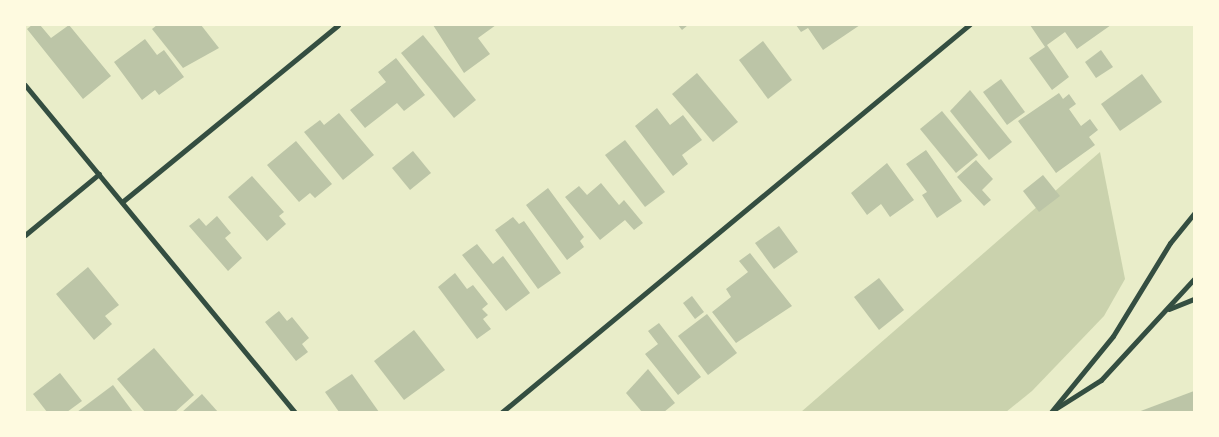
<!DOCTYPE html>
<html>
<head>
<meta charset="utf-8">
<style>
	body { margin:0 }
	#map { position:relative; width:1219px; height:437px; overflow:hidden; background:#e9edc9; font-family:"Archivo Narrow",sans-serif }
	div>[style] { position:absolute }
	.green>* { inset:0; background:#cad2ad }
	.building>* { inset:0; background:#bcc5a7 }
	.minor>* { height:5px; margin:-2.5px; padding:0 2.5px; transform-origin:2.5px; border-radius:2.5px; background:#344e41 }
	span { translate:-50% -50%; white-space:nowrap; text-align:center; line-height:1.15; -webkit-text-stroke:4px #fefae0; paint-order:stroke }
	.frame { position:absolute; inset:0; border:26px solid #fefae0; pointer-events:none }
</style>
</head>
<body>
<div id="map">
	<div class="green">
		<div style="clip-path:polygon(1100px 152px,1125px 279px,1104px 316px,1032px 391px,1006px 412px,801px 412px)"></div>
	</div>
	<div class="building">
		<div style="clip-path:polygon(32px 25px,40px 25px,51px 38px,69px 25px,111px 76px,83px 99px,27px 29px)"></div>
		<div style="clip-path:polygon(157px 25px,201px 25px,219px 48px,183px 68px,152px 29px)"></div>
		<div style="clip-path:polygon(433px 25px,496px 25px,478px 38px,490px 54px,464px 73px)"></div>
		<div style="clip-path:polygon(678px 25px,688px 25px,682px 30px)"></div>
		<div style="clip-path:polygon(796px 25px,860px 25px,823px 50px,808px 28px,801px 32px)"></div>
		<div style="clip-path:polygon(1030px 25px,1111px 25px,1077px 49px,1065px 32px,1047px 45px,1069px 77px,1052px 90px,1029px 58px,1045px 47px)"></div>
		<div style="clip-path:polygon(423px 35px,476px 100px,454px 118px,401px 53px)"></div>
		<div style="clip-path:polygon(145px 39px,157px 55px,164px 50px,184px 77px,159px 95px,155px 90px,142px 100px,114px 62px)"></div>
		<div style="clip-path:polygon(763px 41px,792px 80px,768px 99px,739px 60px)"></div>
		<div style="clip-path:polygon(1101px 50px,1113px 67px,1096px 78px,1085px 62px)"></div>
		<div style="clip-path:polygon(396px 58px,425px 95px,404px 111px,397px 103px,365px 128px,350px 110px,386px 82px,378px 72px)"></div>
		<div style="clip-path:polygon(697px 73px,738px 122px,713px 142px,672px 94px)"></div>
		<div style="clip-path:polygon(1142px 74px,1162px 102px,1120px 131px,1101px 104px)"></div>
		<div style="clip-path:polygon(1001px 79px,1025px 112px,1007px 125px,983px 92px)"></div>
		<div style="clip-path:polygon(970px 90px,1012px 142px,989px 160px,950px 111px)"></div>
		<div style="clip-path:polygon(1059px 93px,1063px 99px,1069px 94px,1076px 104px,1069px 109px,1081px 126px,1090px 119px,1098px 130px,1089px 137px,1095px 145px,1056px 173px,1018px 121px)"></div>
		<div style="clip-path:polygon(657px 108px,670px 125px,683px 115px,702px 140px,682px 155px,688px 164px,673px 176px,635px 126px)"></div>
		<div style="clip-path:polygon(942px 111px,978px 155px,956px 173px,920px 129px)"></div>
		<div style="clip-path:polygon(339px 113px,374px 155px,343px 180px,304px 132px,320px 120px,324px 125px)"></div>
		<div style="clip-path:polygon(625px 140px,665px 192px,645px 207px,605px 155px)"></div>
		<div style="clip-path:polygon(296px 141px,332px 184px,315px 198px,310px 193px,299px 202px,267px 165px)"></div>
		<div style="clip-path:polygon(926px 150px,962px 201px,937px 218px,922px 195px,927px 192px,906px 164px)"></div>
		<div style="clip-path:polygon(413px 151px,431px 173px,410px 190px,392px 168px)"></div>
		<div style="clip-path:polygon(976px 160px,993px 179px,982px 190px,991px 200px,984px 206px,957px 177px)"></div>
		<div style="clip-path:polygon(887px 163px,914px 200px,890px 217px,881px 204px,867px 215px,851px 193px)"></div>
		<div style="clip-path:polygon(1043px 175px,1060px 196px,1039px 212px,1023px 191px)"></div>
		<div style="clip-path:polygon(252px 176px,284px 212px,279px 216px,286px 224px,267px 241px,228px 197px)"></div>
		<div style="clip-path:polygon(601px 183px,619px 205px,624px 200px,643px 223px,634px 230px,625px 220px,600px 240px,565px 197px,579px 186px,587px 195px)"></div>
		<div style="clip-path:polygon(548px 188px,584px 237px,580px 241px,584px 247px,567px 260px,526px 205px)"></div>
		<div style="clip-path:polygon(217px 216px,231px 233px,225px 238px,242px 258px,228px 271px,189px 226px,199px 218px,206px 226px)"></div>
		<div style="clip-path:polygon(513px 217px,519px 224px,524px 221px,561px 273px,538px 289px,495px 230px)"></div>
		<div style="clip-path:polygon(779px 226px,798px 252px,774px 269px,755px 243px)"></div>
		<div style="clip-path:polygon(477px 244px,493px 264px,503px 256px,530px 293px,506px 311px,462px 255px)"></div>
		<div style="clip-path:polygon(750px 253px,792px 306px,736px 343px,712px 312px,731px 297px,726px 289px,748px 272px,739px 261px)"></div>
		<div style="clip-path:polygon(88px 267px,119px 305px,105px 316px,112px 324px,94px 340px,56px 294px)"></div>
		<div style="clip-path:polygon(455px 273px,467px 289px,473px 285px,488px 304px,482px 309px,488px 315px,483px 319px,491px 329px,477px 339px,438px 287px)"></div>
		<div style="clip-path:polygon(879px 278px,904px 310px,879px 330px,854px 297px)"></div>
		<div style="clip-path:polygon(692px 296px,704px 312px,695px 319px,683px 303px)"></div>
		<div style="clip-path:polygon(279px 311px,287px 321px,292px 317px,309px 338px,302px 344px,308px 352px,296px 361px,265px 322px)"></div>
		<div style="clip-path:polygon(707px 314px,737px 353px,708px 375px,678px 336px)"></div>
		<div style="clip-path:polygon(659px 323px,701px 377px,678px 395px,645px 354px,658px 344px,648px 331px)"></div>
		<div style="clip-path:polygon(414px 330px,445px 370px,404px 400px,374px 361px)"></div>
		<div style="clip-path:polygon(154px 348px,194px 395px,175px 412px,145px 412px,117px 379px)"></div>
		<div style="clip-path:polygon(648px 369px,675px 403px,664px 412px,642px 412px,626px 393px)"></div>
		<div style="clip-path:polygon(60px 373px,82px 401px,67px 412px,47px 412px,33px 394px)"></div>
		<div style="clip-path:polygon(352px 374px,379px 412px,339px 412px,325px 392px)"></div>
		<div style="clip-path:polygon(113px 385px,133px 412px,77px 412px)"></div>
		<div style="clip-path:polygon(1194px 391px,1194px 412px,1138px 412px)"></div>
		<div style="clip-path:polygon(202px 394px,218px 412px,182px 412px)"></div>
	</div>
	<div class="minor">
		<div style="left:25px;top:85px;width:424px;rotate:50.5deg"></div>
		<div style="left:122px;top:202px;width:279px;rotate:-39.3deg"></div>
		<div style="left:25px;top:235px;width:96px;rotate:-39.5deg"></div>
		<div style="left:1169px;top:309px;width:27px;rotate:-22deg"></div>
		<div style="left:1055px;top:409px;width:54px;rotate:-32.2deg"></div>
		<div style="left:1101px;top:380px;width:137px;rotate:-47.4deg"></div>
		<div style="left:502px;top:412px;width:607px;rotate:-39.65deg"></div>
		<div style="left:1051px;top:412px;width:98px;rotate:-50.8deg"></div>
		<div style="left:1113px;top:336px;width:109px;rotate:-58.5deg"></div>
		<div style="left:1170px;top:243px;width:38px;rotate:-51deg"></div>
	</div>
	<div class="frame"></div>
</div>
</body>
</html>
